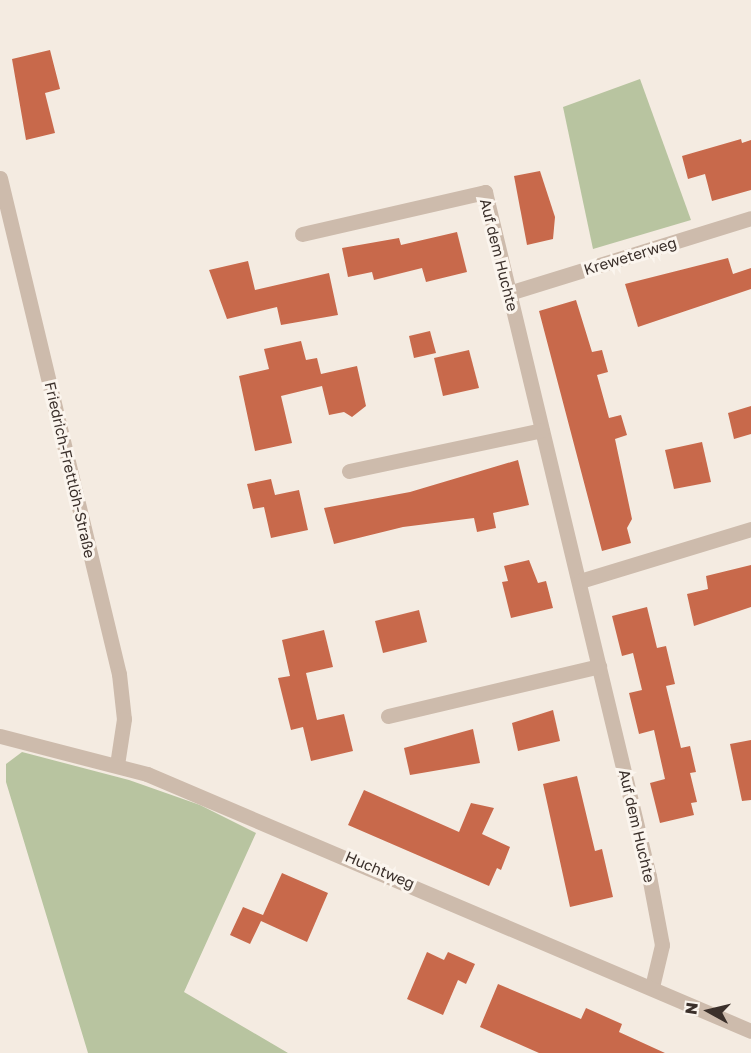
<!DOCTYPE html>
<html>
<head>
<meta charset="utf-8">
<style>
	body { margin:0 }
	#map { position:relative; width:751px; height:1053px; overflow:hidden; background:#f4ebe1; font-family:"Golos Text",sans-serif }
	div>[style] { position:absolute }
	.green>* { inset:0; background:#b8c4a0 }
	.building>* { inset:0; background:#c8694b }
	.minor>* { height:15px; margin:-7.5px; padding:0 7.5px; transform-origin:7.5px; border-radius:7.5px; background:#cdbbac }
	span { translate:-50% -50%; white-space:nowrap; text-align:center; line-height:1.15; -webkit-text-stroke:6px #fbf5ee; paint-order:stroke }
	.street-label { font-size:15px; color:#3b302b }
	.north { position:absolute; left:679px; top:981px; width:60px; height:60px; -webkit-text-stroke:4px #fbf5ee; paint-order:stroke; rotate:278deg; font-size:16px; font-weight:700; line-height:24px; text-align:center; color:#3b302b }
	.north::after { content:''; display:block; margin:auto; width:21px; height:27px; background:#3b302b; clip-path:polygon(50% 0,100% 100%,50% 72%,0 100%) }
</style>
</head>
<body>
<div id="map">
	<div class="green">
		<div style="clip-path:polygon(640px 79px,691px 220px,593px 249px,563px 107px)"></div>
		<div style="clip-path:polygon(22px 752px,129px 780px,200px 805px,256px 833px,184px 992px,288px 1053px,88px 1053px,6px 782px,6px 764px)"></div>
	</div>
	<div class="building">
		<div style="clip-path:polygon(50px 50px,60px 89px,45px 93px,55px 133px,26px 140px,12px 59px)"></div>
		<div style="clip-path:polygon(741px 139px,742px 143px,751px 140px,751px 190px,712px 201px,705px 174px,688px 179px,682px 156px)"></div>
		<div style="clip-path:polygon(540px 171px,555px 217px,553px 239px,527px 245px,514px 176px)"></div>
		<div style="clip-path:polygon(457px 232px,467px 272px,426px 282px,422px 268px,374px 280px,372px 272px,348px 277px,342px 248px,399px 238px,401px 245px)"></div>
		<div style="clip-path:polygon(728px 258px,733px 274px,751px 268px,751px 289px,638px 327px,625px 284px)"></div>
		<div style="clip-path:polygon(248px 261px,255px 290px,329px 273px,338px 315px,281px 325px,277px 307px,227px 319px,209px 270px)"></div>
		<div style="clip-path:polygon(576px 300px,592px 352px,602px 350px,608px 372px,597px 375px,609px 418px,621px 415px,627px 435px,615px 439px,632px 519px,627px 528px,631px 543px,602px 551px,539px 311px)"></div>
		<div style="clip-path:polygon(430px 331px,436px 353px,414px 358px,409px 336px)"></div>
		<div style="clip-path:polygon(301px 341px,306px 360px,317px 358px,321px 374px,357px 366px,366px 406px,352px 417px,344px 412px,329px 415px,322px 386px,281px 396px,292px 443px,255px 451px,239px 376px,269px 369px,264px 349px)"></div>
		<div style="clip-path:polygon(469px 350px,479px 388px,443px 396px,434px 358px)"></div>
		<div style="clip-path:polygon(751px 406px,751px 434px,734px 439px,728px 413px)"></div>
		<div style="clip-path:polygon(702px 442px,711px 482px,674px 489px,665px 450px)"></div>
		<div style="clip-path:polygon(518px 460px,529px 505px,493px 513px,496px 528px,477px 532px,474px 518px,403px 527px,334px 544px,324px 508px,410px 492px)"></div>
		<div style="clip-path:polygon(271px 479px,275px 495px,299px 490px,308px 530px,271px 538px,264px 507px,253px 509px,247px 484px)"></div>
		<div style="clip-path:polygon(529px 560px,538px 583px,546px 581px,553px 608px,511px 618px,502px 582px,508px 581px,504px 566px)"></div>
		<div style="clip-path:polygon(751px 565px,751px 607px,694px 626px,687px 594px,708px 589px,706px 576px)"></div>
		<div style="clip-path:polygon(647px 607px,657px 648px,666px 646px,675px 684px,666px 686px,681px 748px,690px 746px,696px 772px,690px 773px,697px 802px,691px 803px,694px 815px,660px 823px,650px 783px,665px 779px,654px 730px,639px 734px,629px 693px,642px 690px,633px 653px,622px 656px,612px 616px)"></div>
		<div style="clip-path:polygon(419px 610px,427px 642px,383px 653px,375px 621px)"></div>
		<div style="clip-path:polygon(324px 630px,333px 667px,306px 673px,317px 720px,344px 714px,353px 751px,311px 761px,303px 727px,291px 730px,278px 678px,290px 676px,282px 640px)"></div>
		<div style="clip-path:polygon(553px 710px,560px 741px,518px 751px,512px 723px)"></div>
		<div style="clip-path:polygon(473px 729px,480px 763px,410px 775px,404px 748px)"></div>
		<div style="clip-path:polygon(751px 740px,751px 800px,742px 801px,730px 744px)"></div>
		<div style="clip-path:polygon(577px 776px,595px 851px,602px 849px,613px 897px,570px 907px,543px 784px)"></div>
		<div style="clip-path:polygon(364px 790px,459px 832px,471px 803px,494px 808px,482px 834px,510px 847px,501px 870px,497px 868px,489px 886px,348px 825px)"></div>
		<div style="clip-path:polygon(282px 873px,328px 893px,307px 942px,261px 921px,250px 944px,230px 935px,243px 907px,263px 915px)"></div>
		<div style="clip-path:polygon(427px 952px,444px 960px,448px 952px,475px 964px,466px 984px,458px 980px,443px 1015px,407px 999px)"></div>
		<div style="clip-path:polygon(498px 984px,581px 1019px,586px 1008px,622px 1024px,619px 1032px,665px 1053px,539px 1053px,480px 1027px)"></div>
	</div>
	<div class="minor">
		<div style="left:0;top:178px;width:510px;rotate:76.51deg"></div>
		<div style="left:119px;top:674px;width:45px;rotate:83.7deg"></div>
		<div style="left:124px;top:719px;width:47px;rotate:98.7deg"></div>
		<div style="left:302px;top:234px;width:188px;rotate:-12.9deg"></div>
		<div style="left:485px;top:192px;width:703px;rotate:76.52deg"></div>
		<div style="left:649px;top:876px;width:70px;rotate:79.3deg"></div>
		<div style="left:662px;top:945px;width:43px;rotate:103.4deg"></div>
		<div style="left:509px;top:293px;width:253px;rotate:-17.2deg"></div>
		<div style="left:349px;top:471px;width:197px;rotate:-12deg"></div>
		<div style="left:580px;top:581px;width:179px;rotate:-16.9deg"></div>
		<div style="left:388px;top:716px;width:217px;rotate:-13.3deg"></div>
		<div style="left:0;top:736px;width:152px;rotate:14.5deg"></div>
		<div style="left:147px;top:774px;width:656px;rotate:23.05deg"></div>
	</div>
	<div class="street-label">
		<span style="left:499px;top:255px;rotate:76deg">Auf dem Huchte</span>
		<span style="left:630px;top:256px;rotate:-17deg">Kreweterweg</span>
		<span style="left:70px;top:470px;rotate:77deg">Friedrich-Frettlöh-Straße</span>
		<span style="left:637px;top:826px;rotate:77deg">Auf dem Huchte</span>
		<span style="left:380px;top:870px;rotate:23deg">Huchtweg</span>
	</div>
	<div class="north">N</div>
</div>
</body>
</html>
